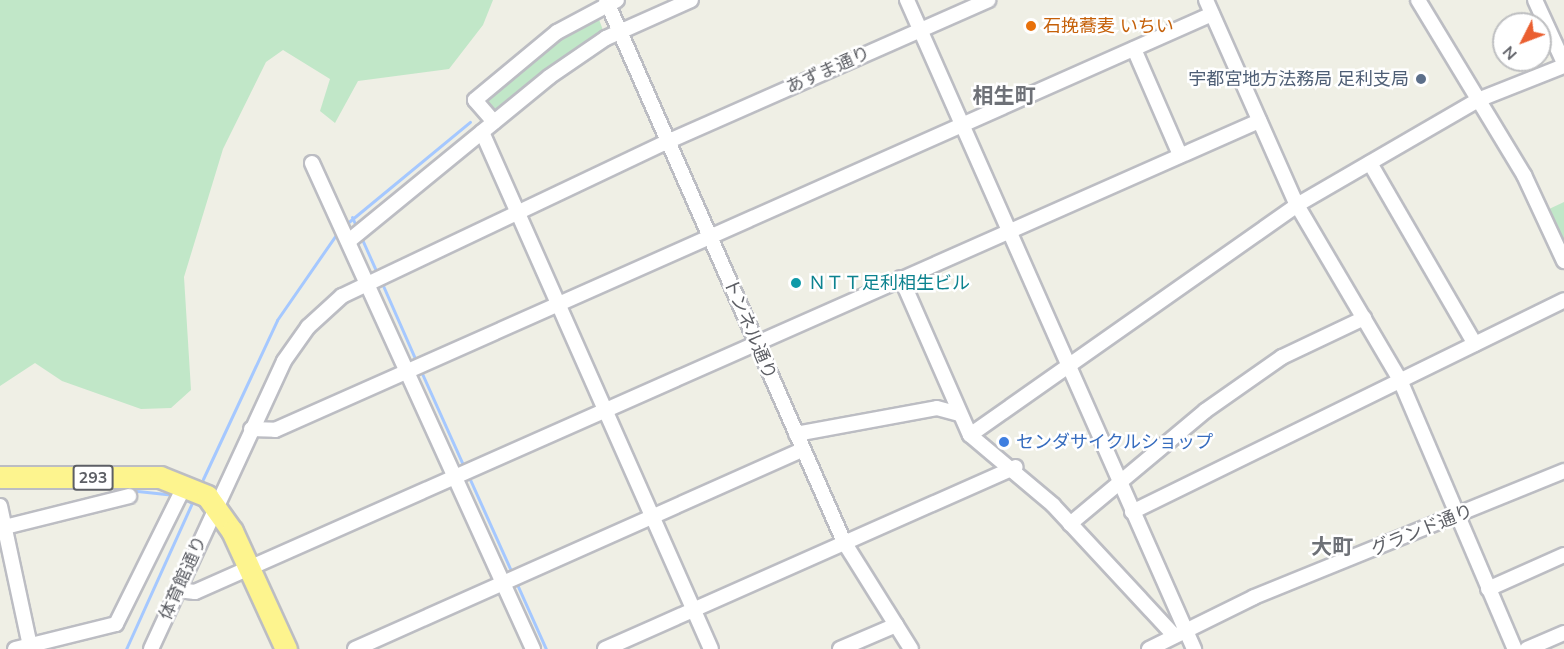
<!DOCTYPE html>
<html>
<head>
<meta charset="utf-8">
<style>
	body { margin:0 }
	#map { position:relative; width:1564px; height:649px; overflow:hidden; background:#efefe5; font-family:"Nunito Sans","Noto Sans JP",sans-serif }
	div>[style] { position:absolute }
	.green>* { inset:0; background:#c1e7c8 }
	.stream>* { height:3px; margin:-1.5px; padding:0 1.5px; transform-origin:1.5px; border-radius:1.5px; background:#a5c8ff }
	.roads { filter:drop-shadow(2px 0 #bcbdc3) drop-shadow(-2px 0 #bcbdc3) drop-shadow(0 2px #bcbdc3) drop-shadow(0 -2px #bcbdc3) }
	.minor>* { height:14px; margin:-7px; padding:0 7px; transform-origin:7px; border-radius:7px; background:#fff }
	.highway>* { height:21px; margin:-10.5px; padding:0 10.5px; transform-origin:10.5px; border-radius:10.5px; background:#fdf48e }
	.dots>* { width:16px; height:16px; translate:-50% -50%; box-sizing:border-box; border:3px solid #fff; border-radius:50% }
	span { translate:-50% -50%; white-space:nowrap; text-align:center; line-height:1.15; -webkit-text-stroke:5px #fff; paint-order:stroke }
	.shield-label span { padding:2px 4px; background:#fff; border:2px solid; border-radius:4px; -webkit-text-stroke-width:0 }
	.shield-label { font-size:16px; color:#5d5f65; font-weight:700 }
	.food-label { font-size:18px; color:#c56008 }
	.left { translate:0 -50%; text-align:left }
	.street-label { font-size:18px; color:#5d5f65 }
	.service-label { font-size:18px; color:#4e5e75 }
	.right { translate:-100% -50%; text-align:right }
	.culture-label { font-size:18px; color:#0d838f }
	.shop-label { font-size:18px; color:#366cbe }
	.quarter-label { font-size:21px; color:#6e7177; font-weight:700 }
	.north { position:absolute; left:1492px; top:12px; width:60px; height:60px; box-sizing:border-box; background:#fff; border:2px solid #bebfc1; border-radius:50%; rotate:228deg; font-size:16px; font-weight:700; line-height:24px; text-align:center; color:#5d5f65 }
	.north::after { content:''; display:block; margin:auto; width:21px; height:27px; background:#ea5f30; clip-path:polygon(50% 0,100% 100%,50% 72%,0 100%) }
</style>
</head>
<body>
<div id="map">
	<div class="green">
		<div style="clip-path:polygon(0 0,493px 0,483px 25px,449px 69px,358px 81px,335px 123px,320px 111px,330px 79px,283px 50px,266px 62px,223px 149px,184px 277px,191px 390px,171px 408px,141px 409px,62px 381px,35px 363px,0 386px)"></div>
		<div style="clip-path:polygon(597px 14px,604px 33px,495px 115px,482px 98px)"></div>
		<div style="clip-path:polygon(1564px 202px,1564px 247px,1547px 210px)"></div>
	</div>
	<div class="stream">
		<div style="left:352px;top:217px;width:12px;rotate:66deg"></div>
		<div style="left:345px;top:225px;width:162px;rotate:-39.5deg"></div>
		<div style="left:361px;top:237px;width:42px;rotate:65.9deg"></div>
		<div style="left:381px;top:281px;width:90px;rotate:66.3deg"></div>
		<div style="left:420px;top:369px;width:110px;rotate:65.8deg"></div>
		<div style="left:468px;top:475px;width:107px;rotate:65.8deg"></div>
		<div style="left:203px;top:479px;width:175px;rotate:-65deg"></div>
		<div style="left:277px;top:320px;width:107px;rotate:-55.3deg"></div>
		<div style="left:128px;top:490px;width:47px;rotate:6.1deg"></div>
		<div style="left:15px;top:517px;width:59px;rotate:-13.8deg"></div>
		<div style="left:516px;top:582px;width:73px;rotate:65.9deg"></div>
		<div style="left:126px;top:649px;width:160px;rotate:-65.7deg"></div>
		<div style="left:192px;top:503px;width:9px;rotate:-153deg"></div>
	</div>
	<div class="roads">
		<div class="minor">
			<div style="left:606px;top:0;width:592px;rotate:66.29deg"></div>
			<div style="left:844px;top:542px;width:126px;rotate:57.9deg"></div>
			<div style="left:907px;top:0;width:710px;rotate:66.14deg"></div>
			<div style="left:1206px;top:0;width:224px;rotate:66.1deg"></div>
			<div style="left:1297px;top:205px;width:203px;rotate:59.5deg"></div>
			<div style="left:1400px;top:380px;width:293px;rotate:66.9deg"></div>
			<div style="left:1418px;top:0;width:205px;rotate:58.8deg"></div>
			<div style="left:1524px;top:175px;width:95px;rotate:65.1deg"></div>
			<div style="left:1535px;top:0;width:69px;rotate:65.3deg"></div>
			<div style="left:1134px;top:49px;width:116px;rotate:66.5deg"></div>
			<div style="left:494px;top:122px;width:29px;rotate:-131deg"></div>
			<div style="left:475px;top:100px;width:107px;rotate:-39.7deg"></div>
			<div style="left:557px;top:32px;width:68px;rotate:-28.1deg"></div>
			<div style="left:482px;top:132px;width:565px;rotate:66.11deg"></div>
			<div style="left:312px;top:163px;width:534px;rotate:65.55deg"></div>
			<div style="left:1370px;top:163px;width:209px;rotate:59.9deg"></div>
			<div style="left:350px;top:240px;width:257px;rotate:-39.3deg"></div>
			<div style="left:549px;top:77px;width:69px;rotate:-34.4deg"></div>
			<div style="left:606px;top:38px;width:93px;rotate:-24.1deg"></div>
			<div style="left:901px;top:278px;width:171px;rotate:66.3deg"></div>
			<div style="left:970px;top:435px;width:109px;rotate:40.1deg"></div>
			<div style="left:1053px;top:505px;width:176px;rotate:47.1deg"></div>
			<div style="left:251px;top:429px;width:24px;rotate:2deg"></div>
			<div style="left:275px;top:430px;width:1025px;rotate:-23.94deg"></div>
			<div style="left:796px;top:434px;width:143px;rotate:-10.4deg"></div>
			<div style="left:937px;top:408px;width:23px;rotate:15deg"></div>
			<div style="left:970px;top:435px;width:400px;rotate:-35.1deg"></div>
			<div style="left:1297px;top:205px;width:209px;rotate:-30.1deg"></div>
			<div style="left:1478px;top:100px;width:92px;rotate:-21.6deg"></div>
			<div style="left:0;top:506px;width:143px;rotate:77.9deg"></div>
			<div style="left:1132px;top:512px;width:481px;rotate:-26.1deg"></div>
			<div style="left:1070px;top:524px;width:176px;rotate:-39.9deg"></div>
			<div style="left:1205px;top:411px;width:94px;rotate:-35deg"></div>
			<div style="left:1282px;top:357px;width:91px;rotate:-25.4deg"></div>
			<div style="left:5px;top:527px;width:128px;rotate:-14deg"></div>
			<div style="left:1488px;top:589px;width:83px;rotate:-24.1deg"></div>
			<div style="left:178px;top:590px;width:17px;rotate:7deg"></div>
			<div style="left:195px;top:592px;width:1164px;rotate:-23.88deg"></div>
			<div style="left:15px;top:649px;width:104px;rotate:-13.9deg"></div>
			<div style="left:116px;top:624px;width:155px;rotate:-63.6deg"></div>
			<div style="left:151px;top:649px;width:317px;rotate:-65.2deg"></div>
			<div style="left:284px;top:361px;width:42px;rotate:-54.8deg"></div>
			<div style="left:308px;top:327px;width:46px;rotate:-42.4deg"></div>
			<div style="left:342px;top:296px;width:362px;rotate:-25.4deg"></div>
			<div style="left:669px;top:141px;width:349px;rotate:-23.8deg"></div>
			<div style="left:355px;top:649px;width:490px;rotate:-24deg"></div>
			<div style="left:605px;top:649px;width:449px;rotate:-23.9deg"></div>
			<div style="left:840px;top:649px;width:61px;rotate:-23.2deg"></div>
			<div style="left:1149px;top:649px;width:117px;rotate:-26.3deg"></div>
			<div style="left:1254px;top:597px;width:335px;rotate:-22.1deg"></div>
			<div style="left:1527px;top:649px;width:40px;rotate:-23.4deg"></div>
		</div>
		<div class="highway">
			<div style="left:0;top:477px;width:160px"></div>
			<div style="left:160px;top:477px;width:51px;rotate:22deg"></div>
			<div style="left:207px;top:496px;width:43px;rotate:54.5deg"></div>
			<div style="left:232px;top:531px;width:130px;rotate:65.4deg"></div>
		</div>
	</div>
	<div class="dots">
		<div style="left:1031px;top:26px;background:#e8710a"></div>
		<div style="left:1421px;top:79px;background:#5c6f8a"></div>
		<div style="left:796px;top:283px;background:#0f9aa8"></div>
		<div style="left:1004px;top:442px;background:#3f7fe0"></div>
	</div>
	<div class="shield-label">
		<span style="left:93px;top:478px">293</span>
	</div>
	<div class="food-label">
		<span class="left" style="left:1043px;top:26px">石挽蕎麦 いちい</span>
	</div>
	<div class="street-label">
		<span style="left:828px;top:70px;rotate:-24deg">あずま通り</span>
		<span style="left:750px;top:329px;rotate:67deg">トンネル通り</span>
		<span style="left:1422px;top:530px;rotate:-22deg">グランド通り</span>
		<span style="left:183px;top:578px;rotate:-66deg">体育館通り</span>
	</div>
	<div class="service-label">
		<span class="right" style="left:1409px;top:79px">宇都宮地方法務局 足利支局</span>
	</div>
	<div class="culture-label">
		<span class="left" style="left:808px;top:283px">ＮＴＴ足利相生ビル</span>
	</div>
	<div class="shop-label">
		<span class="left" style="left:1016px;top:442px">センダサイクルショップ</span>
	</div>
	<div class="quarter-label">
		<span style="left:1004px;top:96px">相生町</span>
		<span style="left:1332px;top:547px">大町</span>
	</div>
	<div class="north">N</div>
</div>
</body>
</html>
